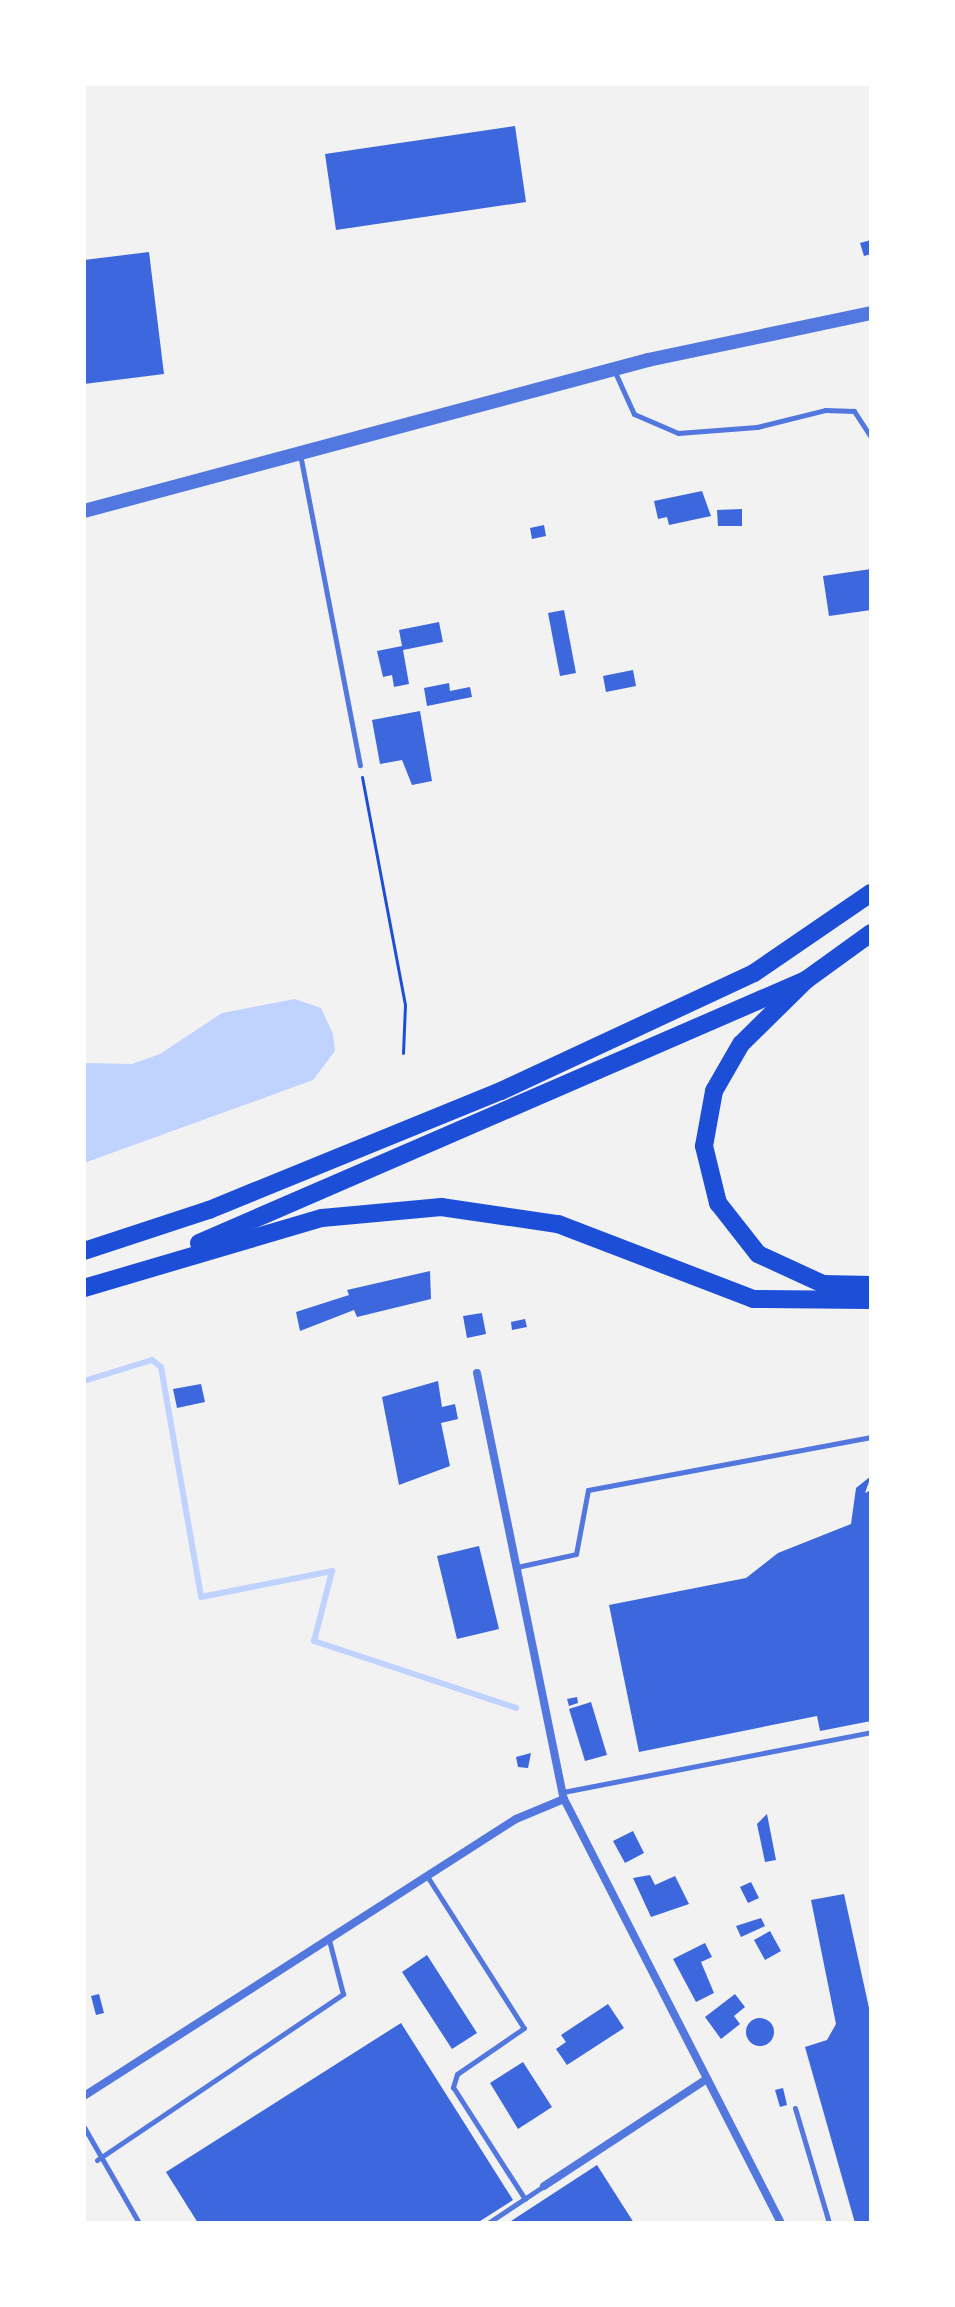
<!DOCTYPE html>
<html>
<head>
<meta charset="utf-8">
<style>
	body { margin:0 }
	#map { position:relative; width:955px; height:2307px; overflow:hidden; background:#f2f2f2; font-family:Overpass,sans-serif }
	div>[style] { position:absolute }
	.water>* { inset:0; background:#bfd3fe }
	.stream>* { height:6px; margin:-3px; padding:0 3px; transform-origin:3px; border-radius:3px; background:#bfd3fe }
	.building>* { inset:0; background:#3d67dc }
	.round { border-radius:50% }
	.path>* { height:3px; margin:-1.5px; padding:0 1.5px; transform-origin:1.5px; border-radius:1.5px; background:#1d4ed8 }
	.service>* { height:5px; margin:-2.5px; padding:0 2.5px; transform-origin:2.5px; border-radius:2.5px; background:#5277de }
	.minor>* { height:8px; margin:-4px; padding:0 4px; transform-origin:4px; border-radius:4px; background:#5277de }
	.tertiary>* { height:14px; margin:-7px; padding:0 7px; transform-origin:7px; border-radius:7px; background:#5277de }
	.trunk>* { height:18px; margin:-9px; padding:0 9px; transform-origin:9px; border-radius:9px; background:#1d4ed8 }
	span { translate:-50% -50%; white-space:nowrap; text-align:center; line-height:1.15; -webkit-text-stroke:6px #fff; paint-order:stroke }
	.frame { position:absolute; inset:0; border:86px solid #fff; pointer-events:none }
</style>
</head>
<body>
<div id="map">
	<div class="water">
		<div style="clip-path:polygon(295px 999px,321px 1008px,333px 1034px,335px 1051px,313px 1080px,84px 1163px,84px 1063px,132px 1064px,160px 1054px,222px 1013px)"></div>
	</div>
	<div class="stream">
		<div style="left:84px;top:1381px;width:71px;rotate:-17.2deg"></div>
		<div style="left:152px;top:1360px;width:11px;rotate:38deg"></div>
		<div style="left:161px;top:1367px;width:233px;rotate:80.1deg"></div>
		<div style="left:201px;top:1597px;width:134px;rotate:-11.2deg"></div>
		<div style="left:332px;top:1571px;width:72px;rotate:104.4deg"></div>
		<div style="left:314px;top:1641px;width:213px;rotate:18.3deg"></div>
	</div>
	<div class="building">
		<div style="clip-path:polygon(515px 126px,526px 202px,336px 230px,325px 154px)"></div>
		<div style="clip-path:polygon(871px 240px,871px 254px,864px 256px,860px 243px)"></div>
		<div style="clip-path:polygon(149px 252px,164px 374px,84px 384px,84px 260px)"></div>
		<div style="clip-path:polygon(702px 491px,711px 516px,669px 525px,667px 517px,658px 519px,654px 501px)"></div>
		<div style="clip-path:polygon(742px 509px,742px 526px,718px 526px,717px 510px)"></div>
		<div style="clip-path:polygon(544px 525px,546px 536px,532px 539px,530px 528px)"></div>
		<div style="clip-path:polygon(871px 569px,871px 610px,829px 616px,823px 576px)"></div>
		<div style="clip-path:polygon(564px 610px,576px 673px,560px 676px,548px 613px)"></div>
		<div style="clip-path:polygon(439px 622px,443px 642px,403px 650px,409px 684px,394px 687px,392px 675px,383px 677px,377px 651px,402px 646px,399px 630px)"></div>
		<div style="clip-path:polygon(633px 670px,636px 686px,606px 692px,603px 676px)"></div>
		<div style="clip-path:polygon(449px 683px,450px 691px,470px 687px,472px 697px,427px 706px,424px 688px)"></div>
		<div style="clip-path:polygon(420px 711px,432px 781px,412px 785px,402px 760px,380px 764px,372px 720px)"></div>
		<div style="clip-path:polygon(430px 1271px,431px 1299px,357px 1317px,354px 1310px,300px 1331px,296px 1312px,349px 1295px,347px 1290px)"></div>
		<div style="clip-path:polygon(482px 1313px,486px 1334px,467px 1338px,463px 1316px)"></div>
		<div style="clip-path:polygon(525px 1319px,527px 1327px,512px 1330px,511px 1322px)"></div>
		<div style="clip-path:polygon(438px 1381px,442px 1407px,455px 1404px,458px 1419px,441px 1423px,450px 1466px,399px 1485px,382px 1397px)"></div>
		<div style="clip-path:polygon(201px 1384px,205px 1402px,177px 1408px,173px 1389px)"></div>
		<div style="clip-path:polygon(871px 1476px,865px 1493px,871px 1490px,871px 1721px,820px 1731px,817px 1716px,639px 1752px,609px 1605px,746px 1578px,778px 1553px,851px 1524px,856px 1488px)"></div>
		<div style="clip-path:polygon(479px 1546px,499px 1629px,457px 1639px,437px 1556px)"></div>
		<div style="clip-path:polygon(577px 1697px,578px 1703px,569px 1706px,567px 1699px)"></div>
		<div style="clip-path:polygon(591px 1702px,607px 1755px,585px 1761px,569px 1709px)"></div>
		<div style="clip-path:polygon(531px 1753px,528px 1768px,518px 1767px,516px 1757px)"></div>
		<div style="clip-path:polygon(767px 1814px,776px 1860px,765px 1862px,757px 1824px)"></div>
		<div style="clip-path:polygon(633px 1831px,644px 1853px,625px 1863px,613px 1841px)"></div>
		<div style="clip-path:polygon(650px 1875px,655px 1885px,675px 1876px,689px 1904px,651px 1917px,633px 1878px)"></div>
		<div style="clip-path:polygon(751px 1882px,759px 1898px,748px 1903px,740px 1887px)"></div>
		<div style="clip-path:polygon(844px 1894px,871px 2017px,871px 2223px,855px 2223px,805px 2047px,827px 2040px,836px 2024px,811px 1900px)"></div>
		<div style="clip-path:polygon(761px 1918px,765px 1926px,741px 1937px,736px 1926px)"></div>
		<div style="clip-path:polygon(770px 1931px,781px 1951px,765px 1960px,754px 1940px)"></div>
		<div style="clip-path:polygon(705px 1943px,712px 1957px,701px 1962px,714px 1993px,696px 2002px,673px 1959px)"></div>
		<div style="clip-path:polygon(427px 1955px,477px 2033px,452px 2049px,402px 1972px)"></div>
		<div style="clip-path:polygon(99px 1994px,104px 2013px,96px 2015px,91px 1996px)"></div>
		<div style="clip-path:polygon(735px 1994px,745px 2007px,734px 2016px,740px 2024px,721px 2039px,705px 2017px)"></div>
		<div style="clip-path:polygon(608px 2004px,624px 2028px,567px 2065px,556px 2049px,566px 2042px,561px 2035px)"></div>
		<div class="round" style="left:746px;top:2018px;width:28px;height:28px"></div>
		<div style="clip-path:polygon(401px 2023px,513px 2200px,477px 2223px,198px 2223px,166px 2172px)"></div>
		<div style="clip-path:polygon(523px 2062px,552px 2107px,518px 2129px,490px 2083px)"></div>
		<div style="clip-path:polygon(783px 2088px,787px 2105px,780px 2107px,775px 2090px)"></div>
		<div style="clip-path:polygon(597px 2165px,634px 2223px,508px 2223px)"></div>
	</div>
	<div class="path">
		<div style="left:362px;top:777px;width:232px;rotate:79.3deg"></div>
		<div style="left:405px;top:1005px;width:48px;rotate:92.4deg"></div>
	</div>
	<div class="service">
		<div style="left:614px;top:370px;width:48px;rotate:65.6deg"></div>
		<div style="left:634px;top:414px;width:48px;rotate:23.4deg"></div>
		<div style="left:678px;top:433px;width:79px;rotate:-4.3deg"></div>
		<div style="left:757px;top:427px;width:70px;rotate:-14deg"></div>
		<div style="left:825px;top:410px;width:29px;rotate:2deg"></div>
		<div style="left:854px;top:411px;width:31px;rotate:57deg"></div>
		<div style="left:300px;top:454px;width:317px;rotate:79.1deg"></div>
		<div style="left:517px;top:1567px;width:60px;rotate:-12.4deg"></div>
		<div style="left:576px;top:1554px;width:65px;rotate:-79.4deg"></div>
		<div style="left:588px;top:1490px;width:288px;rotate:-10.6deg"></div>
		<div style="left:563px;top:1792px;width:314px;rotate:-11deg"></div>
		<div style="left:427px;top:1876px;width:180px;rotate:57.5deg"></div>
		<div style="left:524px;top:2028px;width:81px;rotate:145.5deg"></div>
		<div style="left:457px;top:2074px;width:14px;rotate:107deg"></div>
		<div style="left:453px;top:2087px;width:133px;rotate:57.3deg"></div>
		<div style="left:795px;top:2108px;width:120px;rotate:73.5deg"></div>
		<div style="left:84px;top:2127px;width:111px;rotate:60.2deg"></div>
		<div style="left:97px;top:2160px;width:297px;rotate:-34deg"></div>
		<div style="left:343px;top:1994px;width:56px;rotate:-104.5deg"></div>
		<div style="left:488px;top:2223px;width:67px;rotate:-33.5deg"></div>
	</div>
	<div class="minor">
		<div style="left:477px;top:1373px;width:435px;rotate:78.5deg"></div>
		<div style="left:564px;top:1799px;width:476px;rotate:62.9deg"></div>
		<div style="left:84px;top:2096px;width:513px;rotate:-32.67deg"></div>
		<div style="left:516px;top:1819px;width:52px;rotate:-22.6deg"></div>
		<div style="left:544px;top:2186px;width:195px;rotate:-33.3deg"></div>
	</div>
	<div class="tertiary">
		<div style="left:84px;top:511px;width:584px;rotate:-14.99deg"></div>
		<div style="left:648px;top:360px;width:228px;rotate:-11.9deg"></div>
	</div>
	<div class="trunk">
		<div style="left:871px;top:933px;width:80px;rotate:144.1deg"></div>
		<div style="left:806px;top:980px;width:91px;rotate:135.4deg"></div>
		<div style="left:741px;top:1044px;width:54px;rotate:119.9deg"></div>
		<div style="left:714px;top:1091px;width:56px;rotate:100.3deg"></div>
		<div style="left:704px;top:1146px;width:59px;rotate:76.2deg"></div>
		<div style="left:718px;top:1203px;width:65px;rotate:51.9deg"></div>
		<div style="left:758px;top:1254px;width:72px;rotate:24.8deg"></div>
		<div style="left:823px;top:1284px;width:48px;rotate:1.2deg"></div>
		<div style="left:199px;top:1243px;width:662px;rotate:-23.43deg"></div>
		<div style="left:84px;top:1251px;width:132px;rotate:-18.2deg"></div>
		<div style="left:209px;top:1210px;width:315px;rotate:-22.2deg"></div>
		<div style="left:501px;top:1091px;width:279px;rotate:-25deg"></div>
		<div style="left:754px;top:973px;width:142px;rotate:-34.4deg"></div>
		<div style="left:84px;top:1288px;width:248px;rotate:-16.4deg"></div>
		<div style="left:322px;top:1218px;width:120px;rotate:-5.3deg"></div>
		<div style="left:441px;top:1207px;width:118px;rotate:8.3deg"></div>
		<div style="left:558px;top:1224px;width:209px;rotate:21deg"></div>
		<div style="left:753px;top:1299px;width:118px;rotate:0.5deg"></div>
	</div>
	<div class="frame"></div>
</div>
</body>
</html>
